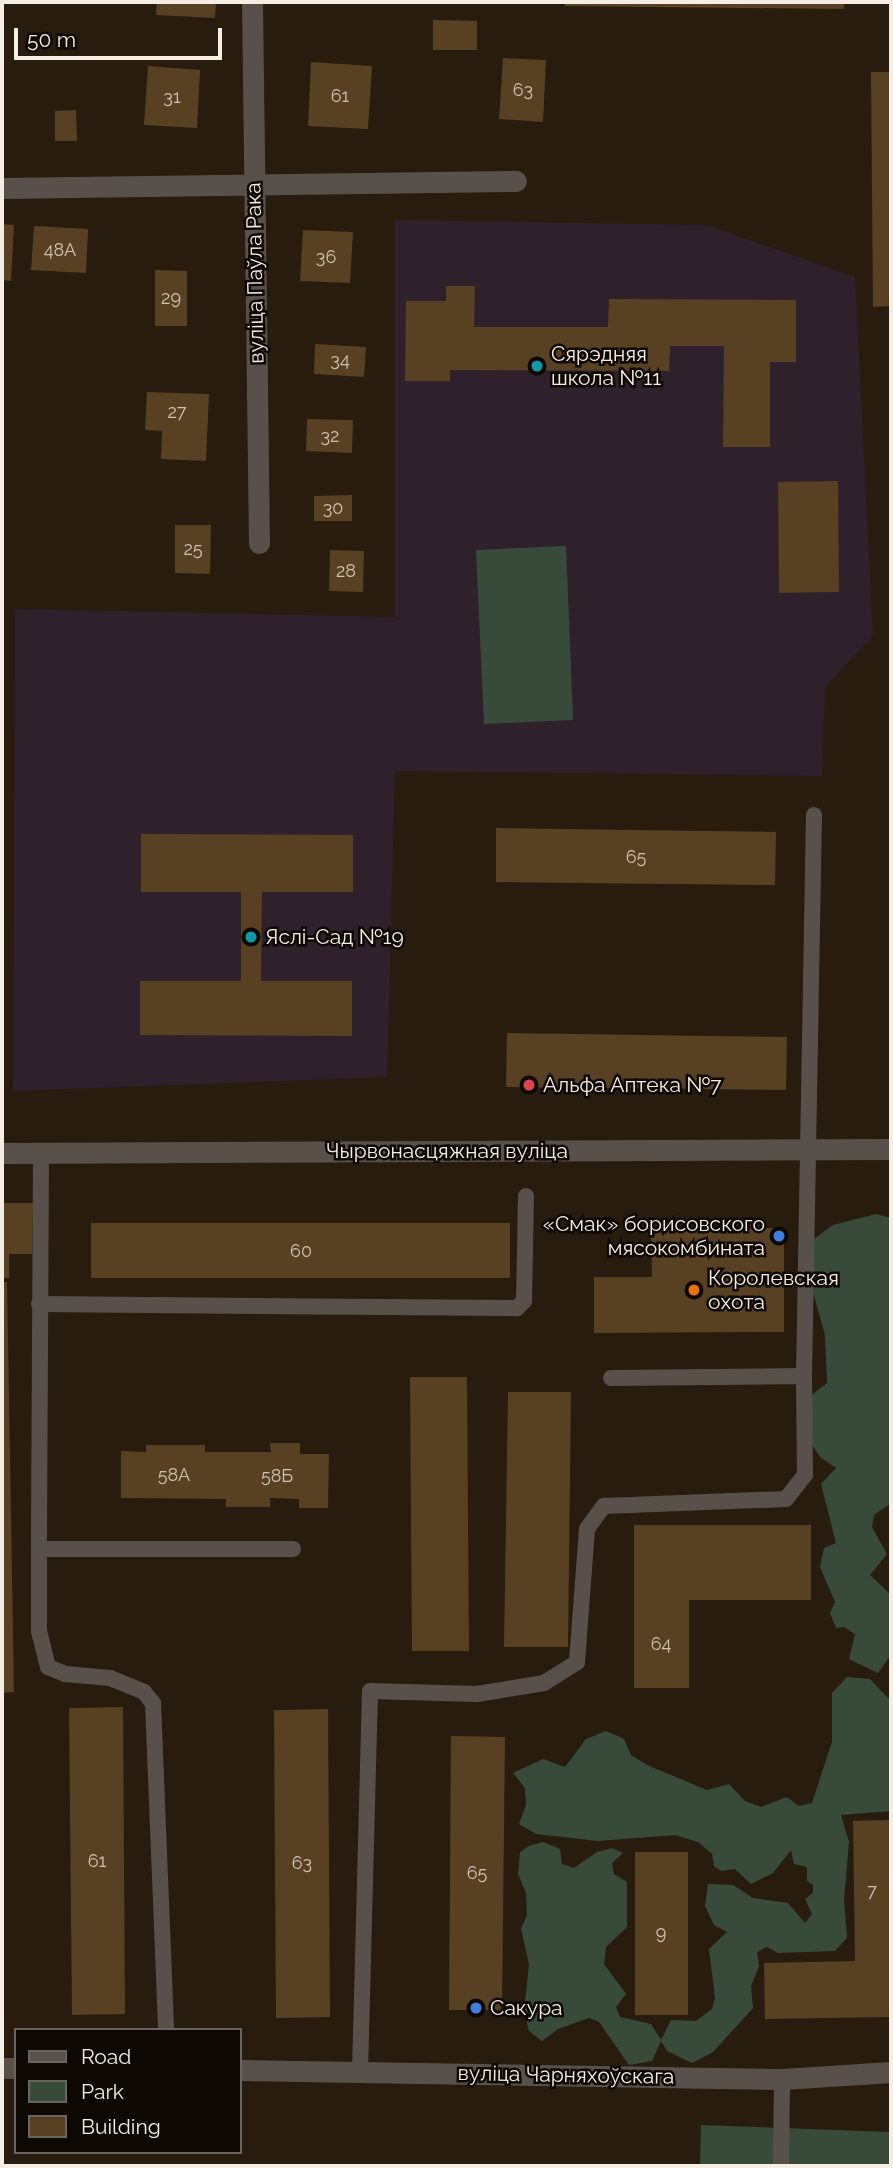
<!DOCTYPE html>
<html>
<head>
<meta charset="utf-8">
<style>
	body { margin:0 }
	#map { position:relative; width:893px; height:2168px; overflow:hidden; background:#281c0f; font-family:Raleway,sans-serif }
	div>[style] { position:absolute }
	.education>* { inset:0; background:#2f212c }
	.green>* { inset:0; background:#384b3b }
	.building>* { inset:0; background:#584023 }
	.service>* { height:16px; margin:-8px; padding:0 8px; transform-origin:8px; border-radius:8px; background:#58514b }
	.minor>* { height:21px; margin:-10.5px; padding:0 10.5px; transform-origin:10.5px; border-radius:10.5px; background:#58514b }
	.dots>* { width:19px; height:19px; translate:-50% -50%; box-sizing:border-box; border:4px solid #0d0804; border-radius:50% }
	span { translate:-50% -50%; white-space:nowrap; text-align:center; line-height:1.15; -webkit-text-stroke:5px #0d0804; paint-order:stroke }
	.number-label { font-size:18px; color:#cec2b4 }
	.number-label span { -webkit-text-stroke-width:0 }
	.street-label { font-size:21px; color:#f6eee5 }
	.poi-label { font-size:21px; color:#f6eee5 }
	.left { translate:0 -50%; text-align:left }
	.right { translate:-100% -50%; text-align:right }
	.frame { position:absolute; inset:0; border:4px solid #f6eee5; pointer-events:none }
	.legend { position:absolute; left:14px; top:2028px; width:228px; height:126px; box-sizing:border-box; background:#0d0804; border:2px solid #6a645e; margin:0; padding:9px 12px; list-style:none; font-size:21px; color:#f6eee5 }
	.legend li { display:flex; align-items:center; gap:14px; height:35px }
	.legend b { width:35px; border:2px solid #6a645e }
	.scale { position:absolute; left:14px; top:28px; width:208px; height:32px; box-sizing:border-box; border:4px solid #f6eee5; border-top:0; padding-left:9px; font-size:21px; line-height:24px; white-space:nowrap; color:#f6eee5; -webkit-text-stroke:5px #0d0804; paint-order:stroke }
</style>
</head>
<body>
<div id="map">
	<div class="education">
		<div style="clip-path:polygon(395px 220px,706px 225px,855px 277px,873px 636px,825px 687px,822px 776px,395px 771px,387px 1077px,13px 1091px,15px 609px,395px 617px)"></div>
	</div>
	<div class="green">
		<div style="clip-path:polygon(566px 546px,573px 720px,484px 724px,476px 550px)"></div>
		<div style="clip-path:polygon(876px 1214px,891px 1218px,891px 1503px,874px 1515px,872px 1527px,887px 1554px,870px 1575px,891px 1595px,891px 1655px,878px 1673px,849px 1659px,855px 1634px,844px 1627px,836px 1628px,830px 1613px,835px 1602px,820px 1567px,824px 1548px,836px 1543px,821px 1484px,836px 1468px,820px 1457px,805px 1434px,803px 1402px,827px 1383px,825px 1335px,811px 1285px,810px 1242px,833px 1225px)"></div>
		<div style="clip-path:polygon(847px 1677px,870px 1679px,891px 1701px,891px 1811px,841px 1815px,849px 1842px,844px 1900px,847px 1938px,835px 1951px,778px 1953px,767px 1947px,757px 1952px,759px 1966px,751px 1986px,753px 2008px,713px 2052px,692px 2063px,667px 2051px,661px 2041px,652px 2061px,629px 2065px,599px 2022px,589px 2018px,558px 2029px,542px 2041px,529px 2031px,524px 2012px,529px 1964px,521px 1929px,527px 1915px,526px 1893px,518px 1874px,520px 1852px,529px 1846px,543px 1842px,560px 1849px,562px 1864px,574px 1868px,597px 1852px,612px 1848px,623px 1853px,612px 1863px,614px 1874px,627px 1882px,627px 1927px,606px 1947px,604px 1964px,626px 1994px,616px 2007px,620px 2017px,651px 2024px,661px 2040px,671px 2020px,696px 2021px,712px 2009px,715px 1998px,709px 1949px,727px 1932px,714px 1925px,705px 1906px,708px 1884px,733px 1885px,753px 1898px,788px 1903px,805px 1923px,812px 1914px,805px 1899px,813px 1893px,813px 1885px,807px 1881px,807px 1867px,794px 1864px,791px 1850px,773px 1873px,751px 1884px,735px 1869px,721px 1871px,714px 1866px,712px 1854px,698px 1842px,675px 1835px,598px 1841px,536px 1834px,519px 1824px,526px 1805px,525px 1788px,513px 1773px,543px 1759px,565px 1767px,586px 1739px,606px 1731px,624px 1739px,631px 1755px,649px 1766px,707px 1790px,729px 1784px,745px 1801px,761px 1807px,787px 1797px,799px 1806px,812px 1803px,832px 1742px,832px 1693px)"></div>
		<div style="clip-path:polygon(701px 2125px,891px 2132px,891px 2166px,700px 2166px)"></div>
	</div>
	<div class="building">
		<div style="clip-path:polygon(157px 2px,216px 2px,215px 18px,156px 15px)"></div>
		<div style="clip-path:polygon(565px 2px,844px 2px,844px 9px,565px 6px)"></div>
		<div style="clip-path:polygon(433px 20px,477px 21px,477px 50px,433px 50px)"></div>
		<div style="clip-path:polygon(503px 58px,546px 60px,543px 122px,499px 119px)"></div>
		<div style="clip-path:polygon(311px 62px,372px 66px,368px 129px,308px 126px)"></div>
		<div style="clip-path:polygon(148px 66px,200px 70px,197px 128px,144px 125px)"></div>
		<div style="clip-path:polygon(871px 72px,891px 72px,891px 306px,873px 307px)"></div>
		<div style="clip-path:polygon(76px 110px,77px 141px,55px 141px,55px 111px)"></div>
		<div style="clip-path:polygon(2px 224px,14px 225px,11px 281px,2px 280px)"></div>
		<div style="clip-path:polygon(34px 226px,88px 229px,86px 273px,31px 270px)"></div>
		<div style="clip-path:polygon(303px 230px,353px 232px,350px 283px,300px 281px)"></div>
		<div style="clip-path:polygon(155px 270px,187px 271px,187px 326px,155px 326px)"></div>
		<div style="clip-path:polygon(446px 286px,475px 286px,474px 327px,608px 327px,609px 299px,796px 300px,796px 362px,770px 362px,770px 447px,723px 447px,724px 346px,670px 346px,669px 371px,450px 370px,450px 381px,405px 381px,406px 301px,446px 301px)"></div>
		<div style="clip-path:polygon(315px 344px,366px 347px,364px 377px,314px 374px)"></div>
		<div style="clip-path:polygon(147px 392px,209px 394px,206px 461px,161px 459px,162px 431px,145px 430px)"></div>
		<div style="clip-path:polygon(307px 419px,353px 420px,352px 453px,306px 451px)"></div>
		<div style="clip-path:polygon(838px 481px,839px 592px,779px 593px,778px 482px)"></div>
		<div style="clip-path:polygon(352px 495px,352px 521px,314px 521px,314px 496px)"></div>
		<div style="clip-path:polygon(175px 525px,211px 525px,210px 574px,175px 573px)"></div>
		<div style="clip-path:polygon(330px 550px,364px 551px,363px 592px,329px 591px)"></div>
		<div style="clip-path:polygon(496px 828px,776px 832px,775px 885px,496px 882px)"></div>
		<div style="clip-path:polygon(141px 834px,353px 835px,353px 892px,262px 892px,261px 981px,352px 981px,352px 1036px,140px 1035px,140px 981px,241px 981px,241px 892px,141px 892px)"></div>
		<div style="clip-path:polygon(507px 1033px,787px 1037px,786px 1090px,506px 1087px)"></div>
		<div style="clip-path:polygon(2px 1203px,33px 1203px,32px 1254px,9px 1254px,9px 1278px,2px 1278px)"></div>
		<div style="clip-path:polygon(91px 1223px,510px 1223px,510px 1278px,91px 1278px)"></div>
		<div style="clip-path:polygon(784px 1228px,784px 1332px,594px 1333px,594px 1277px,652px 1277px,651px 1229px)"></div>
		<div style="clip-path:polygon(2px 1282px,7px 1282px,14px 1692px,2px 1693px)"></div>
		<div style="clip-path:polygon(410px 1377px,467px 1377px,469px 1651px,412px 1651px)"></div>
		<div style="clip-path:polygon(508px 1392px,571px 1392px,568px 1647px,504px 1647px)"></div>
		<div style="clip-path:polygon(270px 1443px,300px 1443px,300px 1454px,329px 1454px,328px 1508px,299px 1508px,299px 1499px,270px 1498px,270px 1507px,226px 1507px,226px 1499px,121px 1498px,121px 1451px,146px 1452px,146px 1445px,205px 1445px,205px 1452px,271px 1452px)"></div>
		<div style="clip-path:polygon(634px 1525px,811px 1525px,811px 1600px,689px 1600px,689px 1688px,634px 1688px)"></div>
		<div style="clip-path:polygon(123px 1707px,125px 2014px,72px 2015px,69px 1708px)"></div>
		<div style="clip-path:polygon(328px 1709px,330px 2017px,276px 2018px,274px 1710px)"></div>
		<div style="clip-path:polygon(451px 1736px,505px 1737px,502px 2010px,449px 2010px)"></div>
		<div style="clip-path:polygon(891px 1820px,891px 2017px,765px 2019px,764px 1963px,855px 1961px,853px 1821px)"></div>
		<div style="clip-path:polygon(635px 1852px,688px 1852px,688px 2015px,635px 2015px)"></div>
	</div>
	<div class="service">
		<div style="left:41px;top:1153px;width:396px;rotate:90.3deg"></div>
		<div style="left:39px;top:1549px;width:254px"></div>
		<div style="left:39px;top:1304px;width:478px;rotate:0.5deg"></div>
		<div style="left:517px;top:1308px;width:10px;rotate:-45deg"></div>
		<div style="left:524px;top:1301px;width:105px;rotate:-88.9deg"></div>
		<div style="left:611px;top:1378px;width:193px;rotate:-0.6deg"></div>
		<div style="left:804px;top:1376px;width:561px;rotate:-88.98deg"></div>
		<div style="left:39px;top:1549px;width:82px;rotate:90deg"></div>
		<div style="left:39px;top:1631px;width:37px;rotate:76deg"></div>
		<div style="left:48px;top:1667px;width:18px;rotate:22deg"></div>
		<div style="left:65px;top:1674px;width:45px;rotate:5.1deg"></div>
		<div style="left:110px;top:1678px;width:37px;rotate:22deg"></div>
		<div style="left:144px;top:1692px;width:14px;rotate:51deg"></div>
		<div style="left:153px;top:1703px;width:327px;rotate:87.7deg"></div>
		<div style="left:360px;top:2072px;width:381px;rotate:-88.5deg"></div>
		<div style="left:370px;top:1691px;width:107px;rotate:1.6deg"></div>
		<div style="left:477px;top:1694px;width:68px;rotate:-9.3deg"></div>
		<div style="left:544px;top:1683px;width:39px;rotate:-32deg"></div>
		<div style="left:577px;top:1662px;width:133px;rotate:-85.7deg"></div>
		<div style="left:587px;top:1529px;width:29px;rotate:-54deg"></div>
		<div style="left:604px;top:1506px;width:182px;rotate:-2.2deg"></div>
		<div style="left:786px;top:1499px;width:31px;rotate:-52deg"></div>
		<div style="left:805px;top:1475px;width:99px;rotate:-90.6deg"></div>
		<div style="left:781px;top:2166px;width:87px;rotate:-89.3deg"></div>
	</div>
	<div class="minor">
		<div style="left:252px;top:2px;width:541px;rotate:89.26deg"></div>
		<div style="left:2px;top:188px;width:514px;rotate:-0.78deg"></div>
		<div style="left:2px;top:1153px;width:889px;rotate:-0.26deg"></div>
		<div style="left:2px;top:2068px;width:14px"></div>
		<div style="left:240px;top:2070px;width:542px;rotate:0.95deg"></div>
		<div style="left:782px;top:2079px;width:109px;rotate:-3.7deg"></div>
	</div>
	<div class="dots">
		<div style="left:537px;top:366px;background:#0f9aa8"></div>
		<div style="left:251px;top:937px;background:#0f9aa8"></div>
		<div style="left:529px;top:1085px;background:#e0444e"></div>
		<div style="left:779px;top:1236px;background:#3f7fe0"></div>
		<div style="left:694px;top:1290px;background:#e8710a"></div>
		<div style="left:476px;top:2008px;background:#3f7fe0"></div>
	</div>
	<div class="number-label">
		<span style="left:523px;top:90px">63</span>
		<span style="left:340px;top:96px">61</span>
		<span style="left:172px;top:97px">31</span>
		<span style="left:60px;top:250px">48А</span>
		<span style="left:326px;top:257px">36</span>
		<span style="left:171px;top:298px">29</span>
		<span style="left:340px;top:360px">34</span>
		<span style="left:177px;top:412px">27</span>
		<span style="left:330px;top:436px">32</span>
		<span style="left:333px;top:508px">30</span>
		<span style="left:193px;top:549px">25</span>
		<span style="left:346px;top:571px">28</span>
		<span style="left:636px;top:857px">65</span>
		<span style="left:301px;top:1251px">60</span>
		<span style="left:174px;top:1475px">58А</span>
		<span style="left:277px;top:1476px">58Б</span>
		<span style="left:661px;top:1644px">64</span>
		<span style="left:97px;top:1861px">61</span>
		<span style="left:302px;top:1863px">63</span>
		<span style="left:477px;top:1873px">65</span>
		<span style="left:872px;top:1891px">7</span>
		<span style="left:661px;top:1933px">9</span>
	</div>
	<div class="street-label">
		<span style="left:255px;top:273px;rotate:-91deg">вуліца Паўла Рака</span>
		<span style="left:447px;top:1151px">Чырвонасцяжная вуліца</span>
		<span style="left:566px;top:2075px;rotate:1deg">вуліца Чарняхоўскага</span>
	</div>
	<div class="poi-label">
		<span class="left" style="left:551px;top:366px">Сярэдняя<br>школа №11</span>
		<span class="left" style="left:265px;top:937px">Яслі-Сад №19</span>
		<span class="left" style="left:543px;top:1085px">Альфа Аптека №7</span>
		<span class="right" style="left:765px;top:1236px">«Смак» борисовского<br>мясокомбината</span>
		<span class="left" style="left:708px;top:1290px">Королевская<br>охота</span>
		<span class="left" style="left:490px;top:2008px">Сакура</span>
	</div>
	<div class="frame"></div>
	<ul class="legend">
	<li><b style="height:9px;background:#58514b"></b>Road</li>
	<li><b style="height:19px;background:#384b3b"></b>Park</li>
	<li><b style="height:19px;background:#584023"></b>Building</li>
	</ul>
	<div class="scale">50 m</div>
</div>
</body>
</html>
